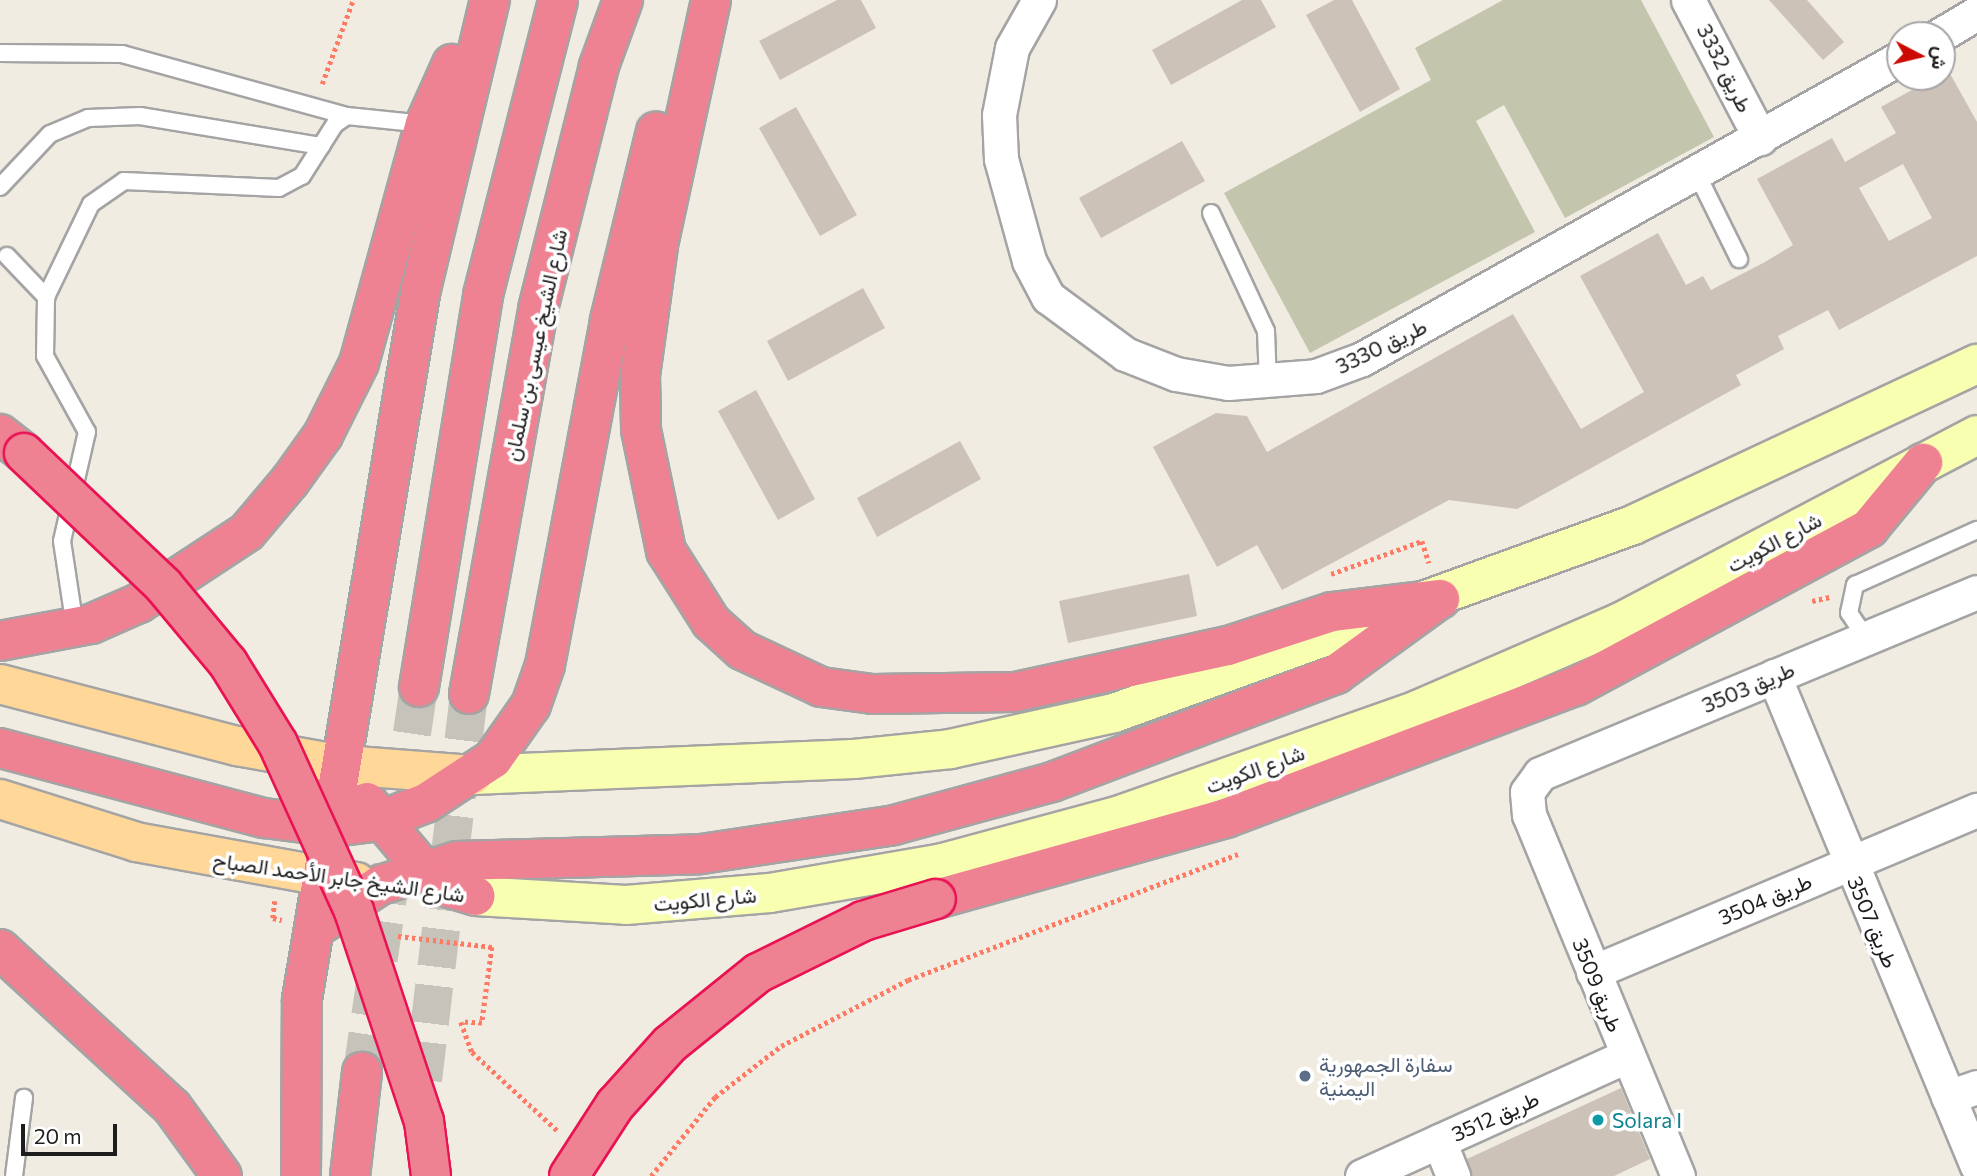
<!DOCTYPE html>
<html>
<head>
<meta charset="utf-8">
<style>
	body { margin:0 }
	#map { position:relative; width:1977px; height:1176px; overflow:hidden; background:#f0ece2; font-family:Commissioner,Vazirmatn,sans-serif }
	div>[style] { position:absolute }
	.construction>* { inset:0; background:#c4c5ad }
	.building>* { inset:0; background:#ccc2b8 }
	.motorway-tunnel>* { height:38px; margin-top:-19px; transform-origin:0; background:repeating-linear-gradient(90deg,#c6c3bb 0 38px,transparent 0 57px) }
	.path>* { height:4.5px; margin-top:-2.25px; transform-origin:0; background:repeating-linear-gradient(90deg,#ff7a64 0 3.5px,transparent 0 7px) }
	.roads { filter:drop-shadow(2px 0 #a4a4a4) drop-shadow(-2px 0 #a4a4a4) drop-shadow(0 2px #a4a4a4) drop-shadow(0 -2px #a4a4a4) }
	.service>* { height:16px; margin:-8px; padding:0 8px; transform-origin:8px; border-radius:8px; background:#fff }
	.minor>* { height:33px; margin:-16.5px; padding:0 16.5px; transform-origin:16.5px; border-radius:16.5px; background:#fff }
	.secondary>* { height:38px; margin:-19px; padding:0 19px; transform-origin:19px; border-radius:19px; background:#f8ffb1 }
	.primary>* { height:38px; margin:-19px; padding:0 19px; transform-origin:19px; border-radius:19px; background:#ffd798 }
	.motorway>* { height:38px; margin:-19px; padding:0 19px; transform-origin:19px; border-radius:19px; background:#ef8292 }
	.bridges { filter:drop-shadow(2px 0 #e91354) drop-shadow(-2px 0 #e91354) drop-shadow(0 2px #e91354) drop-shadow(0 -2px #e91354) }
	.motorway-bridge>* { height:38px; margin:-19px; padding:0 19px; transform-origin:19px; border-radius:19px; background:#ef8292 }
	.dots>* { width:19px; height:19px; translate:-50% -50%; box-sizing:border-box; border:4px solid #fff; border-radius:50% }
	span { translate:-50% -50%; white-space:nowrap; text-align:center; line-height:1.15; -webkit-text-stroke:7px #fff; paint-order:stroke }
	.street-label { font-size:21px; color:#1d1d1d }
	.service-label { font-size:21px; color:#4e5e75 }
	.left { translate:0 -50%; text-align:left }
	.culture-label { font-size:21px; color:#0d838f }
	.north { position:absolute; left:1886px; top:21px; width:70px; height:70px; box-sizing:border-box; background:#fff; border:2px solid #a5a5a5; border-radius:50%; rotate:97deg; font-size:19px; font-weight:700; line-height:28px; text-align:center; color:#1d1d1d }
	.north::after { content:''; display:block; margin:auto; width:24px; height:32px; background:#cb0900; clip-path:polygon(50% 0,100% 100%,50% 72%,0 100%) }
	.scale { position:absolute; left:21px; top:1124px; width:96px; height:32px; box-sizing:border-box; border:4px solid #1d1d1d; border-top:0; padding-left:9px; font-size:21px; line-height:24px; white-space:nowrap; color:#1d1d1d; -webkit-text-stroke:5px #fff; paint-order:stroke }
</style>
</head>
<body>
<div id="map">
	<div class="construction">
		<div style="clip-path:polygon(1503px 0,1641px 0,1714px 137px,1565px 218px,1504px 105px,1476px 121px,1535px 232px,1310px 353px,1224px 193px,1431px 80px,1415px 48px)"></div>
	</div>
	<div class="building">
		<div style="clip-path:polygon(837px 0,861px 0,876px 28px,780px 80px,759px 41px)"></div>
		<div style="clip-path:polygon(1242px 0,1261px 0,1276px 27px,1171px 85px,1152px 50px)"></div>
		<div style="clip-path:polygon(1334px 0,1352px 0,1400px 89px,1360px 112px,1306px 15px)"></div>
		<div style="clip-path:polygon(1769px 0,1807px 0,1844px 42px,1823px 60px)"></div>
		<div style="clip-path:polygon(evenodd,1948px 70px,1977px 122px,1977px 256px,1839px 330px,1828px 310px,1778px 336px,1784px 349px,1736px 375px,1741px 385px,1517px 509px,1449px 500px,1282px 590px,1257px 545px,1217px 567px,1153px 447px,1216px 413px,1247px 416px,1267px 452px,1513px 314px,1581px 429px,1644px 392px,1580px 276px,1658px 233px,1686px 285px,1703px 276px,1711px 290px,1765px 262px,1793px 245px,1757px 179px,1832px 138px,1845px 162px,1896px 133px,1881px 107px,1948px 70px,1903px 164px,1932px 218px,1889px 241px,1859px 188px,1903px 164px)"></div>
		<div style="clip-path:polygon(796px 107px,857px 215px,820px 236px,759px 128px)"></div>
		<div style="clip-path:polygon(1182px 141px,1205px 181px,1101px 238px,1079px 198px)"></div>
		<div style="clip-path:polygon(863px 288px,885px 328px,788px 381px,767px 341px)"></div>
		<div style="clip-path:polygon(756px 390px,815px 499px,778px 520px,718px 411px)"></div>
		<div style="clip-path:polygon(960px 441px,981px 479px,877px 537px,857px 498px)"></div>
		<div style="clip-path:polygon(1189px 574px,1197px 616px,1068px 643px,1059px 601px)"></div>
		<div style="clip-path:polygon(1621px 1088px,1650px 1159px,1614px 1176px,1472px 1176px,1467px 1159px)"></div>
	</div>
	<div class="motorway-tunnel">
		<div style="left:362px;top:1072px;width:389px;rotate:-81.6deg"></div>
		<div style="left:423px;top:1080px;width:389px;rotate:-83.2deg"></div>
	</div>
	<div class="path">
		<div style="left:322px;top:84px;width:90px;rotate:-69.7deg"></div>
		<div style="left:1331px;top:574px;width:97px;rotate:-19.9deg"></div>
		<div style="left:1422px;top:541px;width:23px;rotate:72deg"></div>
		<div style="left:1812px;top:601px;width:18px;rotate:-13deg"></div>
		<div style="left:275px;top:901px;width:17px;rotate:97deg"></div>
		<div style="left:273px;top:918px;width:9px;rotate:13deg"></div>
		<div style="left:398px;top:936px;width:95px;rotate:6.7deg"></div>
		<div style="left:492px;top:947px;width:77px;rotate:97.5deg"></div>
		<div style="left:482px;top:1023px;width:21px;rotate:-177deg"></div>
		<div style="left:461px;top:1022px;width:32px;rotate:70deg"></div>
		<div style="left:472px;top:1052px;width:117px;rotate:42.6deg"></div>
		<div style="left:651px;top:1176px;width:102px;rotate:-51deg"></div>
		<div style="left:715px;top:1097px;width:83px;rotate:-37.7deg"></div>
		<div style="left:781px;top:1046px;width:143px;rotate:-27.5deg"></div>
		<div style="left:908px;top:980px;width:353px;rotate:-20.9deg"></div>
	</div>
	<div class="roads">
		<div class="service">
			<div style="left:0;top:53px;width:122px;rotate:0.5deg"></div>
			<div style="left:122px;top:54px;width:233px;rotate:15.4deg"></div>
			<div style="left:347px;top:116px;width:78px;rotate:5.9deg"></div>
			<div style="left:1697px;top:174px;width:95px;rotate:63.7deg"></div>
			<div style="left:0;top:187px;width:73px;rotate:-46.7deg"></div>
			<div style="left:50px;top:134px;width:41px;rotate:-22.8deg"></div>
			<div style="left:88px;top:118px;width:52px;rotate:-2.2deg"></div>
			<div style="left:140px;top:116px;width:184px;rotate:9.4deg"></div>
			<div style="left:1211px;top:213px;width:130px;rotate:65deg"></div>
			<div style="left:1266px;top:331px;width:52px;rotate:87.8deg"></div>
			<div style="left:7px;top:256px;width:57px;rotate:46.4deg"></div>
			<div style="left:75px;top:627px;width:87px;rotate:-98.6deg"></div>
			<div style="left:62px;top:541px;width:112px;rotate:-77.1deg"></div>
			<div style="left:87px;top:432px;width:87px;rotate:-118.9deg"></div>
			<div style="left:45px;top:356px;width:59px;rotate:-89deg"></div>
			<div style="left:46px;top:297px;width:103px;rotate:-64.2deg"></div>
			<div style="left:91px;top:204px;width:40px;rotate:-34.9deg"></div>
			<div style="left:124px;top:181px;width:155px;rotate:2.6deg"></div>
			<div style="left:279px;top:188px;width:26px;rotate:-28deg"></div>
			<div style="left:302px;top:176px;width:62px;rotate:-57.6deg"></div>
			<div style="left:335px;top:124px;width:14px;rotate:-34deg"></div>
			<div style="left:1866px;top:638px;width:30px;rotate:-124deg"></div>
			<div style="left:1849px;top:613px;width:29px;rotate:-78deg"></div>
			<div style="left:1855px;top:585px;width:134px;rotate:-24.3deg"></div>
			<div style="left:14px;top:1176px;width:79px;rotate:-82.7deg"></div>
		</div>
		<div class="minor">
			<div style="left:1039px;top:0;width:55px;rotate:119.4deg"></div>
			<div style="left:1012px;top:48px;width:68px;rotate:101deg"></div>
			<div style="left:999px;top:115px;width:44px;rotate:87.4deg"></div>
			<div style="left:1001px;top:159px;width:106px;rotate:74.6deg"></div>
			<div style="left:1029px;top:261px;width:41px;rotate:62.2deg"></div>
			<div style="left:1048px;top:297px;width:96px;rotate:36.5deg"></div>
			<div style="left:1125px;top:354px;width:55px;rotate:21.4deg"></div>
			<div style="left:1176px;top:374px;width:53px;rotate:9.8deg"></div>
			<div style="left:1228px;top:383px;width:88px;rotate:-4.5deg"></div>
			<div style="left:1316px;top:376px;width:49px;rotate:-20.3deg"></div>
			<div style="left:1362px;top:359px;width:616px;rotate:-29.23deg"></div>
			<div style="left:1688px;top:0;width:156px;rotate:62.4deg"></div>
			<div style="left:1940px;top:35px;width:43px;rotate:-30.7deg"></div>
			<div style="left:1774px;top:676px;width:530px;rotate:67.5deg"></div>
			<div style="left:1593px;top:972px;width:417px;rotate:-22.9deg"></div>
			<div style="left:1948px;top:1097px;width:31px;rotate:-19deg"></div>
			<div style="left:1439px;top:1141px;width:38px;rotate:68deg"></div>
			<div style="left:1362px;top:1176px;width:291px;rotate:-24.4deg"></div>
			<div style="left:1678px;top:1176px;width:391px;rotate:-112.4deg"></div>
			<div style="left:1529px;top:815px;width:23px;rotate:-95deg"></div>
			<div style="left:1527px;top:792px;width:22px;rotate:-54deg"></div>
			<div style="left:1540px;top:774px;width:473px;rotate:-22.6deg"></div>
		</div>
		<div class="secondary">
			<div style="left:473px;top:775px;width:381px;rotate:-2.4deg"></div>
			<div style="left:854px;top:759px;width:97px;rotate:-5.9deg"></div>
			<div style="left:950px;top:749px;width:168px;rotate:-12.4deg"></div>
			<div style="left:1114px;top:713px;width:552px;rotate:-19.91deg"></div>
			<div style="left:1633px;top:525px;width:380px;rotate:-25.1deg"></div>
			<div style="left:476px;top:896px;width:150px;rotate:3.4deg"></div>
			<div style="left:626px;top:905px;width:144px;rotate:-4.8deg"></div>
			<div style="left:770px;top:893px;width:176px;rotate:-9.8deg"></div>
			<div style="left:943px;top:863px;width:177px;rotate:-15.1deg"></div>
			<div style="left:1114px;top:817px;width:324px;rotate:-19.4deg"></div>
			<div style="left:1420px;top:709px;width:219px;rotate:-23.4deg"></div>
			<div style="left:1621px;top:622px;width:402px;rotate:-27.7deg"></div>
		</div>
		<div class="primary">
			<div style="left:0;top:684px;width:245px;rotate:14.7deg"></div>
			<div style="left:237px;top:746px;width:108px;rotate:10.2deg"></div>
			<div style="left:343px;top:765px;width:130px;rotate:4.4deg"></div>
			<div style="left:0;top:799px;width:143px;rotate:17.5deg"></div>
			<div style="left:136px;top:842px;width:224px;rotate:10.3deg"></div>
		</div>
		<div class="motorway">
			<div style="left:711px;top:0;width:252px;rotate:102.2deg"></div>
			<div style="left:658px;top:246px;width:131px;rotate:97.9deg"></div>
			<div style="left:640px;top:376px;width:54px;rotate:88.9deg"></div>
			<div style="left:641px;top:430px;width:124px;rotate:78.3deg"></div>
			<div style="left:666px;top:551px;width:84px;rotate:57.6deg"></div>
			<div style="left:711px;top:622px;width:42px;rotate:42.1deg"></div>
			<div style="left:742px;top:650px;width:87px;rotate:25.1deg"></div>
			<div style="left:821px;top:687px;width:52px;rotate:7.7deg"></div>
			<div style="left:873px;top:694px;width:142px;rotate:-0.8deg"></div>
			<div style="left:1015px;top:692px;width:218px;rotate:-12.2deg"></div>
			<div style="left:1228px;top:646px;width:109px;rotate:-18.1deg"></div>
			<div style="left:1332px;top:612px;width:109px;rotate:-6.9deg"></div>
			<div style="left:0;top:434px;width:31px;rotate:38deg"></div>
			<div style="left:0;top:641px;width:93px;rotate:-10.6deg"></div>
			<div style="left:91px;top:624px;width:52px;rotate:-23.6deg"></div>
			<div style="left:139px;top:603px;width:129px;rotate:-33.3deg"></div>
			<div style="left:247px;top:532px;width:67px;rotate:-49.9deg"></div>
			<div style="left:290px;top:481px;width:57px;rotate:-54.3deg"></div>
			<div style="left:323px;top:435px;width:80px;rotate:-63.4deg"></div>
			<div style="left:359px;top:363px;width:248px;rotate:-74.6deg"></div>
			<div style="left:425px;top:124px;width:66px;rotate:-65.8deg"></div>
			<div style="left:419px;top:687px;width:397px;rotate:-80.7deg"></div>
			<div style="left:483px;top:295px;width:304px;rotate:-75.7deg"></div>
			<div style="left:469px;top:694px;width:391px;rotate:-79.8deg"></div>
			<div style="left:538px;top:309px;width:251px;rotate:-75.9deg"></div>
			<div style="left:599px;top:66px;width:70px;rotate:-70deg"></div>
			<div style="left:0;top:748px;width:273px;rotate:14.9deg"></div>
			<div style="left:264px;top:818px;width:71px;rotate:7.3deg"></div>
			<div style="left:334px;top:827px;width:45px;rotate:-7.6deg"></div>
			<div style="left:379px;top:821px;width:50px;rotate:-21deg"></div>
			<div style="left:426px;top:803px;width:80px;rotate:-33.3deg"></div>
			<div style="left:493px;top:759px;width:66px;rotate:-54.9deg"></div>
			<div style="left:531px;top:705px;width:42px;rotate:-70.7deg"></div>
			<div style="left:545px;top:665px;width:351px;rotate:-79.3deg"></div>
			<div style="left:610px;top:320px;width:194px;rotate:-76.3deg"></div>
			<div style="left:367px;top:802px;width:89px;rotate:50deg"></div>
			<div style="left:424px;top:870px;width:25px;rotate:40deg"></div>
			<div style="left:443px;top:886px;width:34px;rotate:17deg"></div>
			<div style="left:936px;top:899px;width:301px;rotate:-15.6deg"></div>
			<div style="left:1226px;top:818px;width:374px;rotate:-20.7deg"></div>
			<div style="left:1576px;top:686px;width:333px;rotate:-28.3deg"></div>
			<div style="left:1869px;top:528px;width:85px;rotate:-50.3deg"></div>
			<div style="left:323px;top:923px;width:69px;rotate:-33.7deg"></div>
			<div style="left:380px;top:885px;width:81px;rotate:-17.3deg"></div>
			<div style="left:457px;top:861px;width:244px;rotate:-1.6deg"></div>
			<div style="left:701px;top:854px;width:195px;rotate:-8.5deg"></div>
			<div style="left:894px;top:825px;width:164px;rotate:-15.2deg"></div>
			<div style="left:1052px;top:782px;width:304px;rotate:-20.8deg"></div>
			<div style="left:1336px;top:674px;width:126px;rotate:-36deg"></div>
			<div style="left:0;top:949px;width:234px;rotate:42.6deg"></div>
			<div style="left:172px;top:1107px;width:85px;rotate:54.1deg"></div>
			<div style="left:301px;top:1176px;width:177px;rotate:-89.7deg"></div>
			<div style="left:302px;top:999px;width:720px;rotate:-80.49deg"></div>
			<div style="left:421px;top:289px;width:297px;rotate:-76.6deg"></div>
			<div style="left:350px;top:1176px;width:105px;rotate:-83.4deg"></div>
		</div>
	</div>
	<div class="bridges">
		<div class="motorway-bridge">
			<div style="left:24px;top:453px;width:192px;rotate:43.5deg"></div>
			<div style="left:163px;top:585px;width:102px;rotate:50.2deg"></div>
			<div style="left:228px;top:663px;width:95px;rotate:58.3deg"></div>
			<div style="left:278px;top:744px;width:183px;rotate:65.5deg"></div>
			<div style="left:354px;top:911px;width:221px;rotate:71.6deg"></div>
			<div style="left:424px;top:1121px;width:55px;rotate:82.7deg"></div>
			<div style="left:569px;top:1176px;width:85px;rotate:-57.1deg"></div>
			<div style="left:615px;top:1105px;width:82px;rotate:-48deg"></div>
			<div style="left:670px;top:1044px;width:113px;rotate:-38.9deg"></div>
			<div style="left:758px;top:973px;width:117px;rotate:-26.3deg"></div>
			<div style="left:863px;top:921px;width:76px;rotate:-16.8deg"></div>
		</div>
	</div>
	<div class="dots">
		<div style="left:1305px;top:1076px;background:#5c6f8a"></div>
		<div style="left:1598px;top:1120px;background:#0f9aa8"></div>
	</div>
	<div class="street-label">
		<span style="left:1725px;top:68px;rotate:63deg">طريق 3332</span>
		<span style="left:535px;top:345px;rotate:-78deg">شارع الشيخ عيسى بن سلمان</span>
		<span style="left:1381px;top:346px;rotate:-26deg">طريق 3330</span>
		<span style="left:1774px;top:542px;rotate:-28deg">شارع الكويت</span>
		<span style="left:1748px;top:687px;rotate:-23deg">طريق 3503</span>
		<span style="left:1255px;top:769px;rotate:-20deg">شارع الكويت</span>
		<span style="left:339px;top:877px;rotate:8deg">شارع الشيخ جابر الأحمد الصباح</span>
		<span style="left:705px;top:899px;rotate:-5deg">شارع الكويت</span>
		<span style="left:1765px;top:899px;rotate:-23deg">طريق 3504</span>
		<span style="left:1873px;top:922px;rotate:67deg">طريق 3507</span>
		<span style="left:1598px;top:985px;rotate:68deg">طريق 3509</span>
		<span style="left:1495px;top:1116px;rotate:-24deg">طريق 3512</span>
	</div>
	<div class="service-label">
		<span class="left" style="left:1319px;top:1076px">سفارة الجمهورية<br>اليمنية</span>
	</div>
	<div class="culture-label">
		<span class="left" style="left:1612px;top:1120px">Solara I</span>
	</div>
	<div class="north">ش</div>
	<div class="scale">20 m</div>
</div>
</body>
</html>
